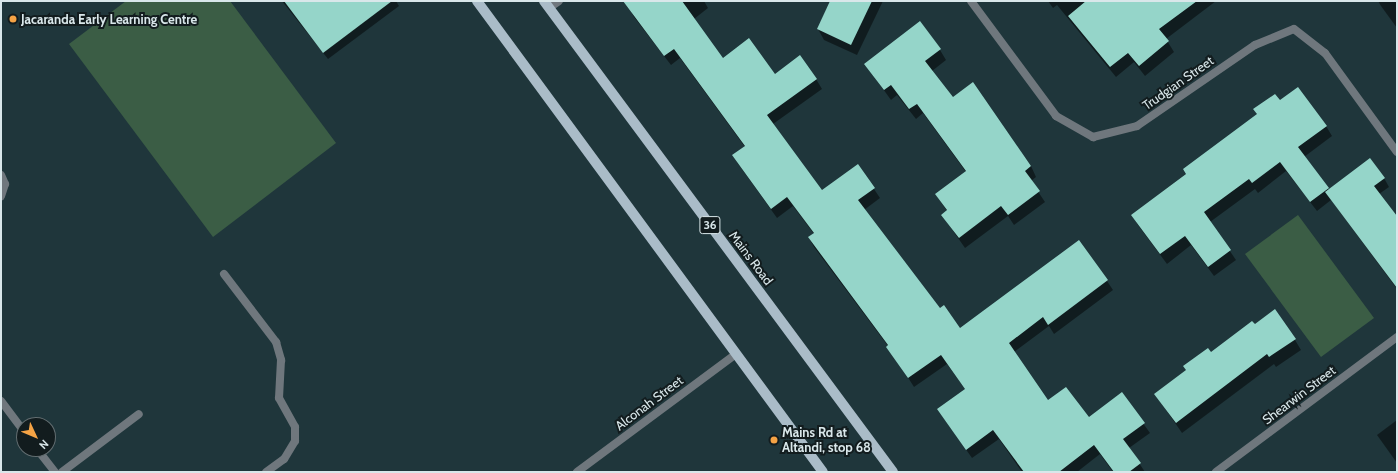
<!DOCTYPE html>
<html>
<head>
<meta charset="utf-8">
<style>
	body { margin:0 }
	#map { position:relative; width:1398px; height:473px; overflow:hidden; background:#1f363b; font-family:Cabin,sans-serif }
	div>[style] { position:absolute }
	.green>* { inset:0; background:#3b5d45 }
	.shadow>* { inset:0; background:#0007 }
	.building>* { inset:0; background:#95d5c9 }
	.minor>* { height:8px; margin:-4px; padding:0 4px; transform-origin:4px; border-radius:4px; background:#6f777d }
	.primary>* { height:10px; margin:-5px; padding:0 5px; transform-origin:5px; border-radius:5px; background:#aabcc8 }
	.dots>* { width:11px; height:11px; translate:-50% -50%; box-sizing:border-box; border:2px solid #121c1e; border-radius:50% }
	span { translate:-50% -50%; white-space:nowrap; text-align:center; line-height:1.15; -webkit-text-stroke:4px #121c1e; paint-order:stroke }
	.shield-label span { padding:1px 3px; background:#121c1e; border:1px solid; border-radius:3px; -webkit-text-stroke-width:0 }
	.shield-label { font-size:12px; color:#d9e7ea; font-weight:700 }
	.poi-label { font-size:13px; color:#d9e7ea; font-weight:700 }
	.left { translate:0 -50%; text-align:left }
	.street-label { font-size:13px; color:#d9e7ea }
	.frame { position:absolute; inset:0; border:2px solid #d9e7ea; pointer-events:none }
	.north { position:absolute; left:16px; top:417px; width:40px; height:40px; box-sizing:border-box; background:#121c1e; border:1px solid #626d70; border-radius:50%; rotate:134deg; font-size:11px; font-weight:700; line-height:16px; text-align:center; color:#d9e7ea }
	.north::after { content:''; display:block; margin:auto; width:14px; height:18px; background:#f5a345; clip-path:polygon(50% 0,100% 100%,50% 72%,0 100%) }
</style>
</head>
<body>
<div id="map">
	<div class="green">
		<div style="clip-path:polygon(126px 1px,230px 1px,336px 143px,213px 237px,69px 44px)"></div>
		<div style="clip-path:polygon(1298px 215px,1374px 318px,1321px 357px,1245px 254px)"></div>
	</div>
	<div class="shadow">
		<div style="clip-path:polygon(282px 1px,396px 1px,399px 6px,328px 59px)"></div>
		<div style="clip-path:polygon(638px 1px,704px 1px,708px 8px,694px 19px,723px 59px,775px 75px,816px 79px,822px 89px,773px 124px,822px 191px,874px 189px,880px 198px,864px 210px,940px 309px,960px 329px,1107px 281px,1113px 290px,1054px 334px,1049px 326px,1014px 352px,1048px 402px,1089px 419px,1122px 394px,1150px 433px,1129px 448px,1145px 472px,1113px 472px,1100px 454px,1077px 472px,1022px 472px,999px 439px,972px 458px,938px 410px,966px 390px,947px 364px,914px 387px,888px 346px,814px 247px,809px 238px,814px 234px,793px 206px,777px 218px,739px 165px,733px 156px,745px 147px,680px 58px,671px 65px,634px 17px,629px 7px)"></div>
		<div style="clip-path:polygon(832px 1px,883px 1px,857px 55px,824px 40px,818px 29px)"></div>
		<div style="clip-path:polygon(1048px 1px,1216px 1px,1166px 39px,1174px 52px,1145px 76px,1134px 62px,1116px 77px,1057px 5px,1053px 8px)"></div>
		<div style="clip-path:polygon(1378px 1px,1397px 1px,1397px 28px,1381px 6px)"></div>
		<div style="clip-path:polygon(940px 50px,946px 60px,932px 71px,953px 98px,973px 84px,1031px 166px,1036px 177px,1031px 181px,1045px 202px,1014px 225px,1008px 216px,965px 248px,942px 215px,947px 211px,936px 195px,966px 172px,923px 113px,916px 119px,897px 95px,891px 100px,865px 64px)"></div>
		<div style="clip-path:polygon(1280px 102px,1326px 126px,1332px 136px,1304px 157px,1329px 190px,1384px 178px,1389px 187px,1379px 194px,1397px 218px,1397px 289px,1331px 200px,1317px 211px,1286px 171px,1258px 193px,1255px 189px,1210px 222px,1236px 260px,1214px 276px,1191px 245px,1167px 264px,1138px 225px,1132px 215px)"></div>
		<div style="clip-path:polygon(1254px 325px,1295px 340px,1301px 350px,1276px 367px,1274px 364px,1182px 433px,1155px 394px)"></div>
		<div style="clip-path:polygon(1397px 420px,1397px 463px,1377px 435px)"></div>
	</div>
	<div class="building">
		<div style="clip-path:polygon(284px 1px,392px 1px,323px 53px)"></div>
		<div style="clip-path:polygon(623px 1px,682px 1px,723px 58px,749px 38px,775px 74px,800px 55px,817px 79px,767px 115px,822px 190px,858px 164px,875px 188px,858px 200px,940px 308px,944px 305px,960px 328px,1079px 240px,1108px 280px,1048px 325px,1043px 317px,1009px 343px,1048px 400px,1066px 387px,1089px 417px,1122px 392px,1145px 423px,1123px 439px,1141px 463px,1129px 472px,1114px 472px,1094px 445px,1059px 472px,1024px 472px,993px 430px,966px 450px,937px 409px,965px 389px,941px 355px,908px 378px,886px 347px,888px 345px,808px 237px,814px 233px,787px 197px,771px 209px,732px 155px,745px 146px,674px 49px,664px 56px)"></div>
		<div style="clip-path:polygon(830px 1px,872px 1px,851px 45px,817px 29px)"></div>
		<div style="clip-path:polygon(1086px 1px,1197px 1px,1159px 29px,1169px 41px,1139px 66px,1128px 53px,1110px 67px,1068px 16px)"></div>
		<div style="clip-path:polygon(920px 21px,941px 49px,925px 61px,953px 97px,973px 82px,1031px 166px,1025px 171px,1040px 191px,1008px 215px,1001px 206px,959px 238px,941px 215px,947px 210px,935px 194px,966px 171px,917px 104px,909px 109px,891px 85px,884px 90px,864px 64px)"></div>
		<div style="clip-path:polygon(1298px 87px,1327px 126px,1298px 147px,1329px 188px,1310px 202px,1280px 162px,1252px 183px,1249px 179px,1204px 212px,1231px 250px,1208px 267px,1185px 236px,1160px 254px,1131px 215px,1186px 174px,1183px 169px,1257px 114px,1253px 109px,1275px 94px,1280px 100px)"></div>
		<div style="clip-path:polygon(1370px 158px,1385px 178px,1374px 186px,1397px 216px,1397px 288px,1325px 192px)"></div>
		<div style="clip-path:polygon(1275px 309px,1296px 339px,1269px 357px,1267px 354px,1176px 423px,1154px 394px,1186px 370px,1183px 366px,1208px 348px,1211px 352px,1252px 321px,1255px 324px)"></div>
	</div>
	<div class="minor">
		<div style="left:971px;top:1px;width:143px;rotate:53.5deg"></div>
		<div style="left:1056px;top:116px;width:43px;rotate:29.6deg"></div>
		<div style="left:1093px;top:137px;width:45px;rotate:-14deg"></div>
		<div style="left:1137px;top:126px;width:143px;rotate:-34.5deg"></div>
		<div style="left:1255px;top:45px;width:42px;rotate:-22.3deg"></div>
		<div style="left:1294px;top:29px;width:39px;rotate:38deg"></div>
		<div style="left:1325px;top:53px;width:122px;rotate:54deg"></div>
		<div style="left:549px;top:8px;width:12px;rotate:-35deg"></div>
		<div style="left:1px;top:175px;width:10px;rotate:66deg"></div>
		<div style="left:5px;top:184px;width:13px;rotate:108deg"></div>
		<div style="left:224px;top:274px;width:86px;rotate:52.6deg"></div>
		<div style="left:276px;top:342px;width:19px;rotate:74deg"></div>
		<div style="left:281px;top:360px;width:38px;rotate:93deg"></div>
		<div style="left:279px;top:398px;width:33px;rotate:61deg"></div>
		<div style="left:295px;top:427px;width:14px;rotate:90deg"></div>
		<div style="left:295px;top:441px;width:21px;rotate:121deg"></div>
		<div style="left:284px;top:459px;width:22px;rotate:144deg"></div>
		<div style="left:1px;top:401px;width:38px;rotate:53deg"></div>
		<div style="left:37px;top:449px;width:29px;rotate:52deg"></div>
		<div style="left:62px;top:472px;width:96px;rotate:-37deg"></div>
		<div style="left:577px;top:472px;width:198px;rotate:-36.6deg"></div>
		<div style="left:1216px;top:472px;width:226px;rotate:-36.7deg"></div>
	</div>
	<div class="primary">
		<div style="left:477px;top:1px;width:584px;rotate:53.7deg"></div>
		<div style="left:544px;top:1px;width:586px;rotate:53.46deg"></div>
	</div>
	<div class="dots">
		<div style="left:13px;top:19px;background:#f5a345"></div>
		<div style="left:774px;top:440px;background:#f5a345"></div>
	</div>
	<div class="shield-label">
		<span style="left:710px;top:225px">36</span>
	</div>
	<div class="poi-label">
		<span class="left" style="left:21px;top:19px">Jacaranda Early Learning Centre</span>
		<span class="left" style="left:782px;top:440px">Mains Rd at<br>Altandi, stop 68</span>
	</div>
	<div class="street-label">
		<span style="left:1178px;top:83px;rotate:-35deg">Trudgian Street</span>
		<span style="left:751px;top:258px;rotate:53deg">Mains Road</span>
		<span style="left:1299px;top:395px;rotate:-37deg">Shearwin Street</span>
		<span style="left:649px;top:403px;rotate:-37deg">Alconah Street</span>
	</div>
	<div class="frame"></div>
	<div class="north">N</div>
</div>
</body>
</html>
